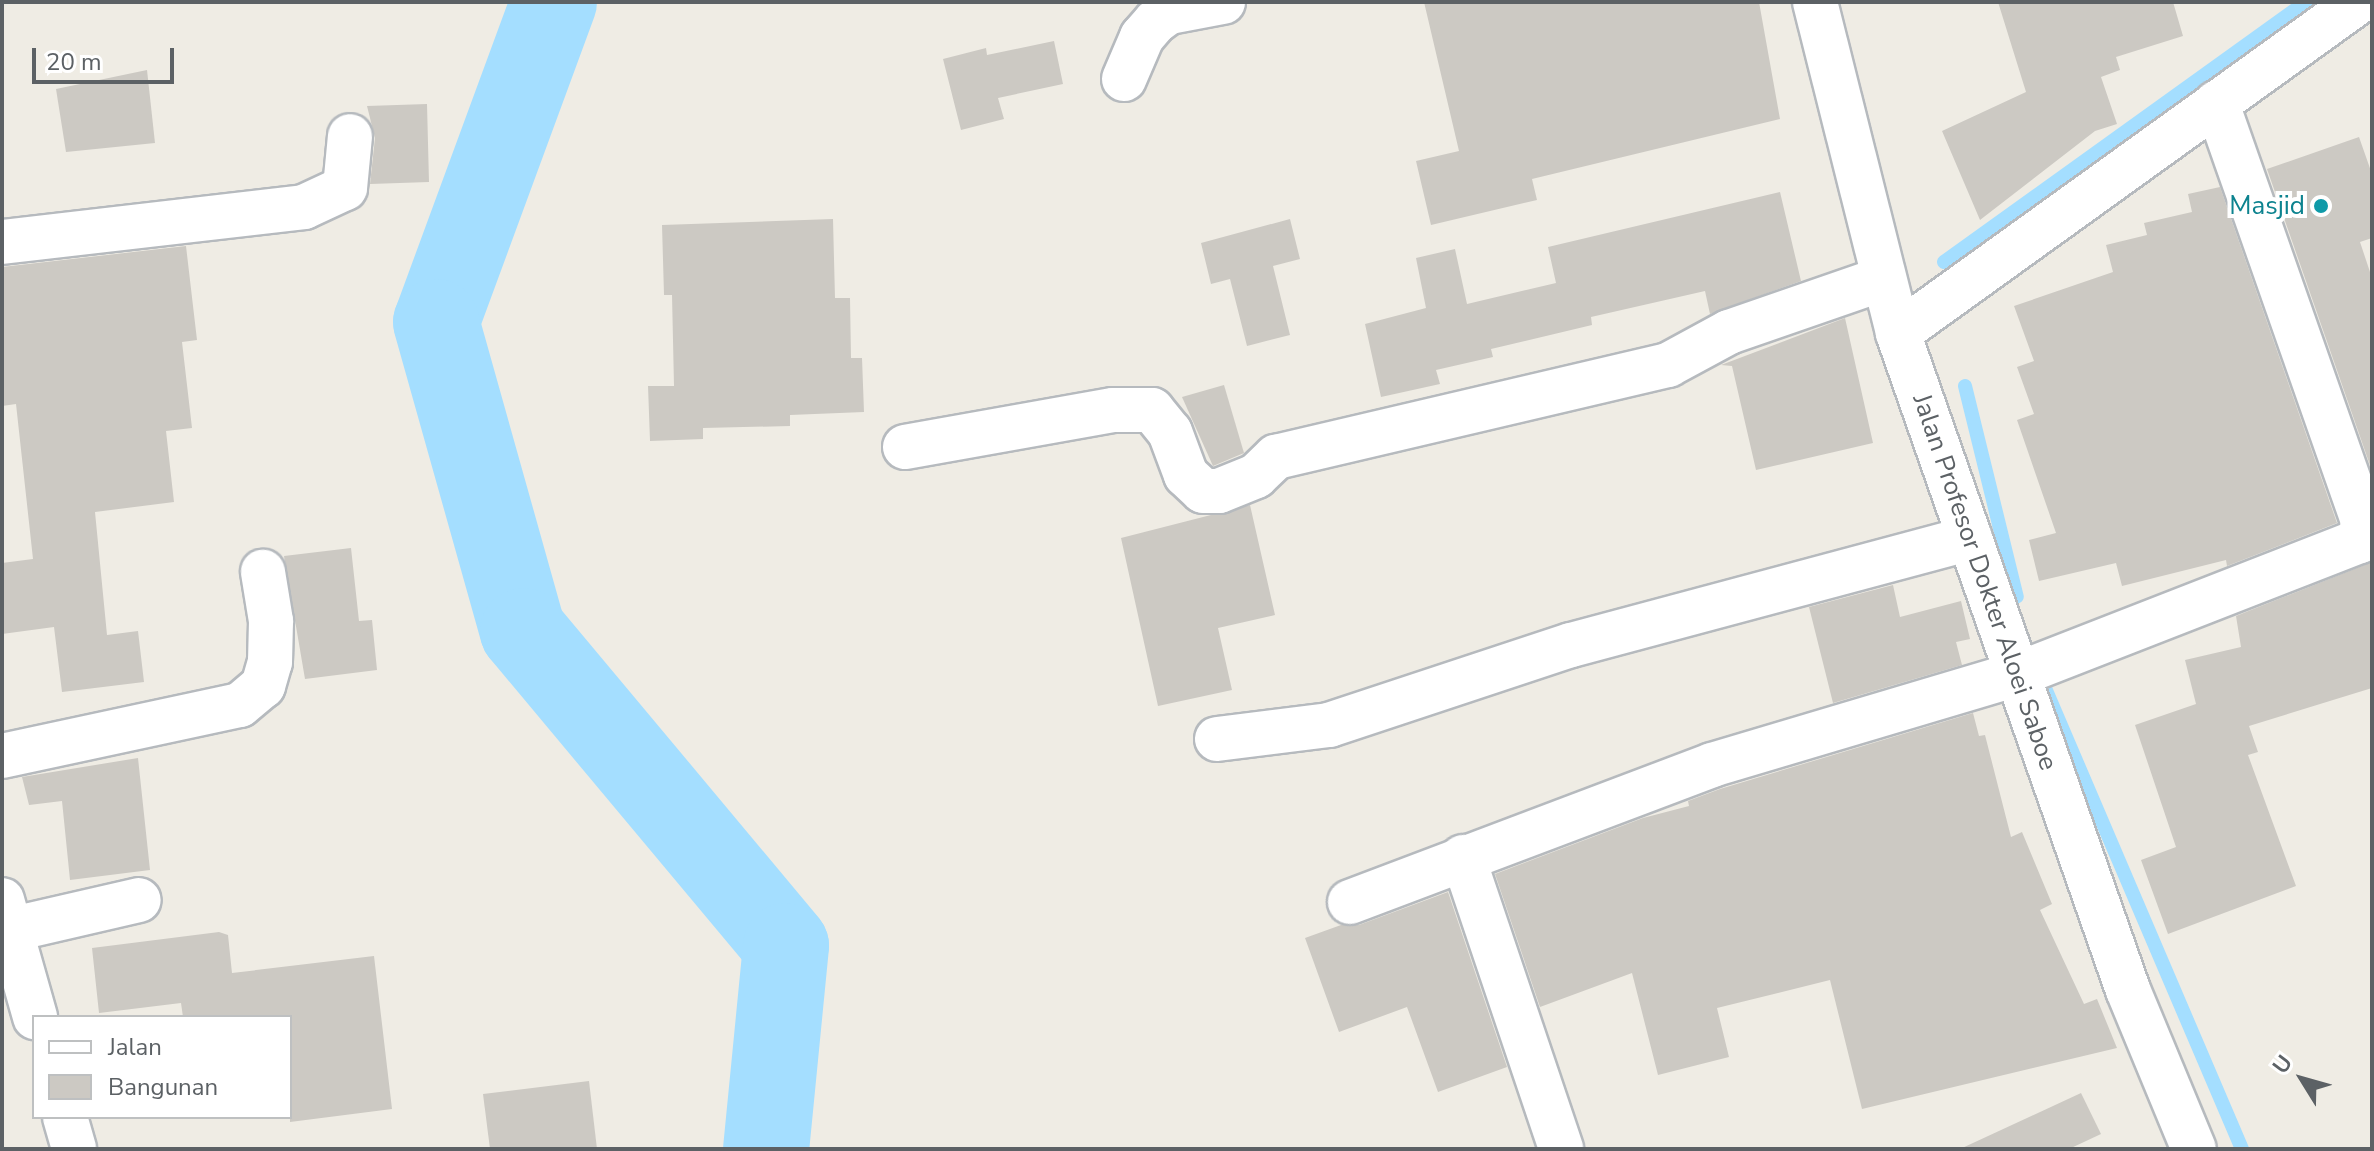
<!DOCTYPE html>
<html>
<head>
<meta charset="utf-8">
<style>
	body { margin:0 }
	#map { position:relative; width:2374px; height:1151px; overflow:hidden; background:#efece4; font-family:"Nunito Sans",sans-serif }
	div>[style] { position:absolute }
	.stream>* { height:14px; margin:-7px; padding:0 7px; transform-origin:7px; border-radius:7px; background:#a4deff }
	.river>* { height:86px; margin:-43px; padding:0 43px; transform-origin:43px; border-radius:43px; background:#a4deff }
	.building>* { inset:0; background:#ccc9c3 }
	.roads { filter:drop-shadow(2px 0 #b6babe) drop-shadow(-2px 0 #b6babe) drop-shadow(0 2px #b6babe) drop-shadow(0 -2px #b6babe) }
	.minor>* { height:44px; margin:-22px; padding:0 22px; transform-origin:22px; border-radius:22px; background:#fff }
	.tertiary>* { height:44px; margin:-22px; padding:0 22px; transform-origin:22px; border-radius:22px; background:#fff }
	.dots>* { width:22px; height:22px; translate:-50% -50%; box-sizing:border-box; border:4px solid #fff; border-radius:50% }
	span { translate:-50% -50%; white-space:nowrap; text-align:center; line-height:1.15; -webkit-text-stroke:8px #fff; paint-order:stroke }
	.culture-label { font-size:26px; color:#0d838f }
	.right { translate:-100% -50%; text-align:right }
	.street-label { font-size:26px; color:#5c6165 }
	.frame { position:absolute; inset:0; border:4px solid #5c6165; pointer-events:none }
	.legend { position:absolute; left:32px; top:1015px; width:260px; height:104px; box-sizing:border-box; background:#fff; border:2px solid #bec0c1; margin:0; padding:10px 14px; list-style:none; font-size:24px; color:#5c6165 }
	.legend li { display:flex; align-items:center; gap:16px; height:40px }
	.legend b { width:40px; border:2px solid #bec0c1 }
	.north { position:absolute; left:2262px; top:1039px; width:80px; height:80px; -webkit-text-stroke:6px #fff; paint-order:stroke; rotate:307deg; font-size:22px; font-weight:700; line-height:32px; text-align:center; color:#5c6165 }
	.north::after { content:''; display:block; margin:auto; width:28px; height:36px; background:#5c6165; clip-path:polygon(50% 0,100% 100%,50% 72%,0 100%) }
	.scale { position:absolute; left:32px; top:48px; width:142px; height:36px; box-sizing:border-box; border:4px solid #5c6165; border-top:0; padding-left:10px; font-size:24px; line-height:28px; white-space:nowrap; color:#5c6165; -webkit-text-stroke:6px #fff; paint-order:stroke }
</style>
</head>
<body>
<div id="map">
	<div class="stream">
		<div style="left:1944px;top:262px;width:446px;rotate:-35.7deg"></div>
		<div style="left:1965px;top:386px;width:217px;rotate:76.2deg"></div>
		<div style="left:2042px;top:681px;width:509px;rotate:66.86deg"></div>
	</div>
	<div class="river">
		<div style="left:554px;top:2px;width:341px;rotate:110.2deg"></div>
		<div style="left:436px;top:322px;width:321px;rotate:74.3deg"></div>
		<div style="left:523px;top:631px;width:410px;rotate:50.1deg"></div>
		<div style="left:786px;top:946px;width:204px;rotate:95.6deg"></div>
	</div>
	<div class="building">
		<div style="clip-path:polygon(1424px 2px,1759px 2px,1780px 119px,1532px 179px,1537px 200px,1431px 225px,1416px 161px,1459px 151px)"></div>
		<div style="clip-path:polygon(1998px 2px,2173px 2px,2183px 36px,2116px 57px,2120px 70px,2101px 77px,2117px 124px,2095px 131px,1980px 220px,1942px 131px,2026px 92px)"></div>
		<div style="clip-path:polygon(1054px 41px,1063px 84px,998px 98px,1004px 119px,961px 130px,943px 59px,986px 48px,987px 55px)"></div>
		<div style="clip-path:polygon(147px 70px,155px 143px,66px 152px,56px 89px)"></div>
		<div style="clip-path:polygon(427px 104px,429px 182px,370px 184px,375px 138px,367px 106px)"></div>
		<div style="clip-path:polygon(2359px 137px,2372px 174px,2372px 238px,2360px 242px,2372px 278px,2372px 471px,2267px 169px)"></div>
		<div style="clip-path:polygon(2220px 187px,2337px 523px,2227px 566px,2226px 560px,2122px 586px,2116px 563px,2039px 581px,2029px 540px,2056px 533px,2017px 420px,2034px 414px,2017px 367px,2034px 361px,2014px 306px,2113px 272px,2106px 245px,2147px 235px,2144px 223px,2192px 212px,2188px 194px)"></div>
		<div style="clip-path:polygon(1780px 192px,1801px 281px,1710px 314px,1705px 291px,1591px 317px,1592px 325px,1491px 349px,1493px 357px,1436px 370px,1440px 384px,1381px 397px,1365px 324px,1426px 308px,1416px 258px,1455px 249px,1467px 304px,1556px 283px,1548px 247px)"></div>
		<div style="clip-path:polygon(833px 219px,835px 298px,850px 298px,851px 358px,862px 358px,864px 412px,790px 415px,790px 426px,703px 428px,703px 439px,650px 441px,648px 386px,674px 386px,672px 295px,664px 295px,662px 225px)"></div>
		<div style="clip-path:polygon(1290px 219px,1300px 259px,1273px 266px,1290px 335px,1247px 346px,1230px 279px,1211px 284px,1201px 243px)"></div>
		<div style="clip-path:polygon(186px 246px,197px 340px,182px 342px,192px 428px,166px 431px,174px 502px,95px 512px,107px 635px,138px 631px,144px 682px,62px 692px,54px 627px,2px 634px,2px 563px,33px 559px,16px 404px,2px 406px,2px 267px)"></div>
		<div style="clip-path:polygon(1845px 318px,1873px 443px,1756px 470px,1732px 366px,1721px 365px)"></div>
		<div style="clip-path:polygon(1224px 385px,1244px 453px,1213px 466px,1182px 397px)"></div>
		<div style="clip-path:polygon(1250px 505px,1275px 615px,1218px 628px,1232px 690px,1158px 706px,1121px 538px)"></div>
		<div style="clip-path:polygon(351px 548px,359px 621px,372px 620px,377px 670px,305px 679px,284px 556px)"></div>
		<div style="clip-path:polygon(2372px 562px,2372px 688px,2249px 726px,2258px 752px,2248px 755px,2296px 886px,2168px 934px,2141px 860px,2176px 847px,2135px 725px,2196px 704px,2185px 660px,2241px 647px,2236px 616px)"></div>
		<div style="clip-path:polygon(1893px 585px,1900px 617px,1961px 601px,1970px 639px,1956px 642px,1962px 665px,1833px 703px,1809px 607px)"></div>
		<div style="clip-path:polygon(1973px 713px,1979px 736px,1985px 735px,2011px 837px,2022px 832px,2052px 904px,2040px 910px,2084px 1004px,2097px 999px,2117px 1048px,1862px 1109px,1830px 980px,1717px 1008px,1729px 1057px,1658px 1075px,1632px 973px,1540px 1007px,1495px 874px,1643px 818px,1689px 806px,1688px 801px,1720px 789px)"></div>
		<div style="clip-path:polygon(138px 758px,150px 870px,70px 880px,62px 801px,29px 805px,22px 777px)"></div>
		<div style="clip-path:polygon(1448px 892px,1507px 1067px,1438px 1092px,1407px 1007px,1339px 1032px,1305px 938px,1341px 925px,1359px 925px)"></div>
		<div style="clip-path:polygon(219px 932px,228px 935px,232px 973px,374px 956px,392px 1109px,290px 1122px,290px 1017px,183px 1017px,181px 1003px,99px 1013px,92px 948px)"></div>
		<div style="clip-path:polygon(589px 1081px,597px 1149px,490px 1149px,483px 1094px)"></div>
		<div style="clip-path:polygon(2081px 1093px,2101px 1134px,2069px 1149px,1960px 1149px)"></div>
	</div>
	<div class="roads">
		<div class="minor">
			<div style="left:1124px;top:79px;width:46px;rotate:-66.8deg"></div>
			<div style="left:1142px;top:37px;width:20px;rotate:-49deg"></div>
			<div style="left:1155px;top:22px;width:17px;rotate:-36deg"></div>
			<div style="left:1169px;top:12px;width:55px;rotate:-10.5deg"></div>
			<div style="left:2px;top:242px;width:304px;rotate:-6.6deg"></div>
			<div style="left:304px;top:207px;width:45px;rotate:-24.9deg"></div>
			<div style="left:345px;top:188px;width:52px;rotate:-84.5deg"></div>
			<div style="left:1898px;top:333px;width:567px;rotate:-35.74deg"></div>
			<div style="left:905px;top:447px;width:211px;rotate:-10.1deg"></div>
			<div style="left:1113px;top:410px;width:39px"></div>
			<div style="left:1152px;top:410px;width:28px;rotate:51deg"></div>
			<div style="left:1170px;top:432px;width:46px;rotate:69.6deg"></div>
			<div style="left:1186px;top:475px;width:23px;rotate:43deg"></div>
			<div style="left:1203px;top:491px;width:16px"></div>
			<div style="left:1219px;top:491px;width:40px;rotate:-22deg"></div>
			<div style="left:1256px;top:476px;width:28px;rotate:-44deg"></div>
			<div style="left:1276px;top:457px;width:403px;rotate:-13.2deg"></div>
			<div style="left:1668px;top:365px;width:69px;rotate:-28.4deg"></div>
			<div style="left:1729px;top:332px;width:162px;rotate:-19.1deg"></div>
			<div style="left:1217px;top:739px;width:113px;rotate:-7.1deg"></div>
			<div style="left:1329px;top:725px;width:255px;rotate:-18.3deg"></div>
			<div style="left:1571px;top:645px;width:413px;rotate:-15deg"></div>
			<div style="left:2px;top:756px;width:243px;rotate:-12.1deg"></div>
			<div style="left:240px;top:705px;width:30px;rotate:-40deg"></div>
			<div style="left:263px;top:686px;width:25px;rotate:-74deg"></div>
			<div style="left:270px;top:662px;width:41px;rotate:-88.6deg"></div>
			<div style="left:271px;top:621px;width:50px;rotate:-99.3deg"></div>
			<div style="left:1463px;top:857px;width:308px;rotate:71.4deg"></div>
			<div style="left:2px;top:900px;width:122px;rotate:74.2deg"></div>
			<div style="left:1350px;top:902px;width:387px;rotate:-20.7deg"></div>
			<div style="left:1712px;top:765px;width:322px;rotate:-16.6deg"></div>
			<div style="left:2021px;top:673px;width:364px;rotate:-21.3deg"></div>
			<div style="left:2360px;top:541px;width:20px;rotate:-81deg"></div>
			<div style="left:2363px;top:521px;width:443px;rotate:-109.3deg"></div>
			<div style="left:9px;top:930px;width:133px;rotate:-13deg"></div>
			<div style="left:65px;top:1117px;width:33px;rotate:74deg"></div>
		</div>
		<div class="tertiary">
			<div style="left:1815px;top:2px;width:341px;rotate:75.9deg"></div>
			<div style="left:1898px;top:333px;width:696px;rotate:70.71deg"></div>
			<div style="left:2128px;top:990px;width:172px;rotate:67.5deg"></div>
		</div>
	</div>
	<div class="dots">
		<div style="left:2321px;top:206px;background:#0f9aa8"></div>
	</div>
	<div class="culture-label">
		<span class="right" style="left:2305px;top:206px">Masjid</span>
	</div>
	<div class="street-label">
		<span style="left:1985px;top:582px;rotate:71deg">Jalan Profesor Dokter Aloei Saboe</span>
	</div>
	<div class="frame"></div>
	<ul class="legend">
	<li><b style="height:10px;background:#fff"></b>Jalan</li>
	<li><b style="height:22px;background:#ccc9c3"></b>Bangunan</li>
	</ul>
	<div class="north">U</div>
	<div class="scale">20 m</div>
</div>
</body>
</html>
